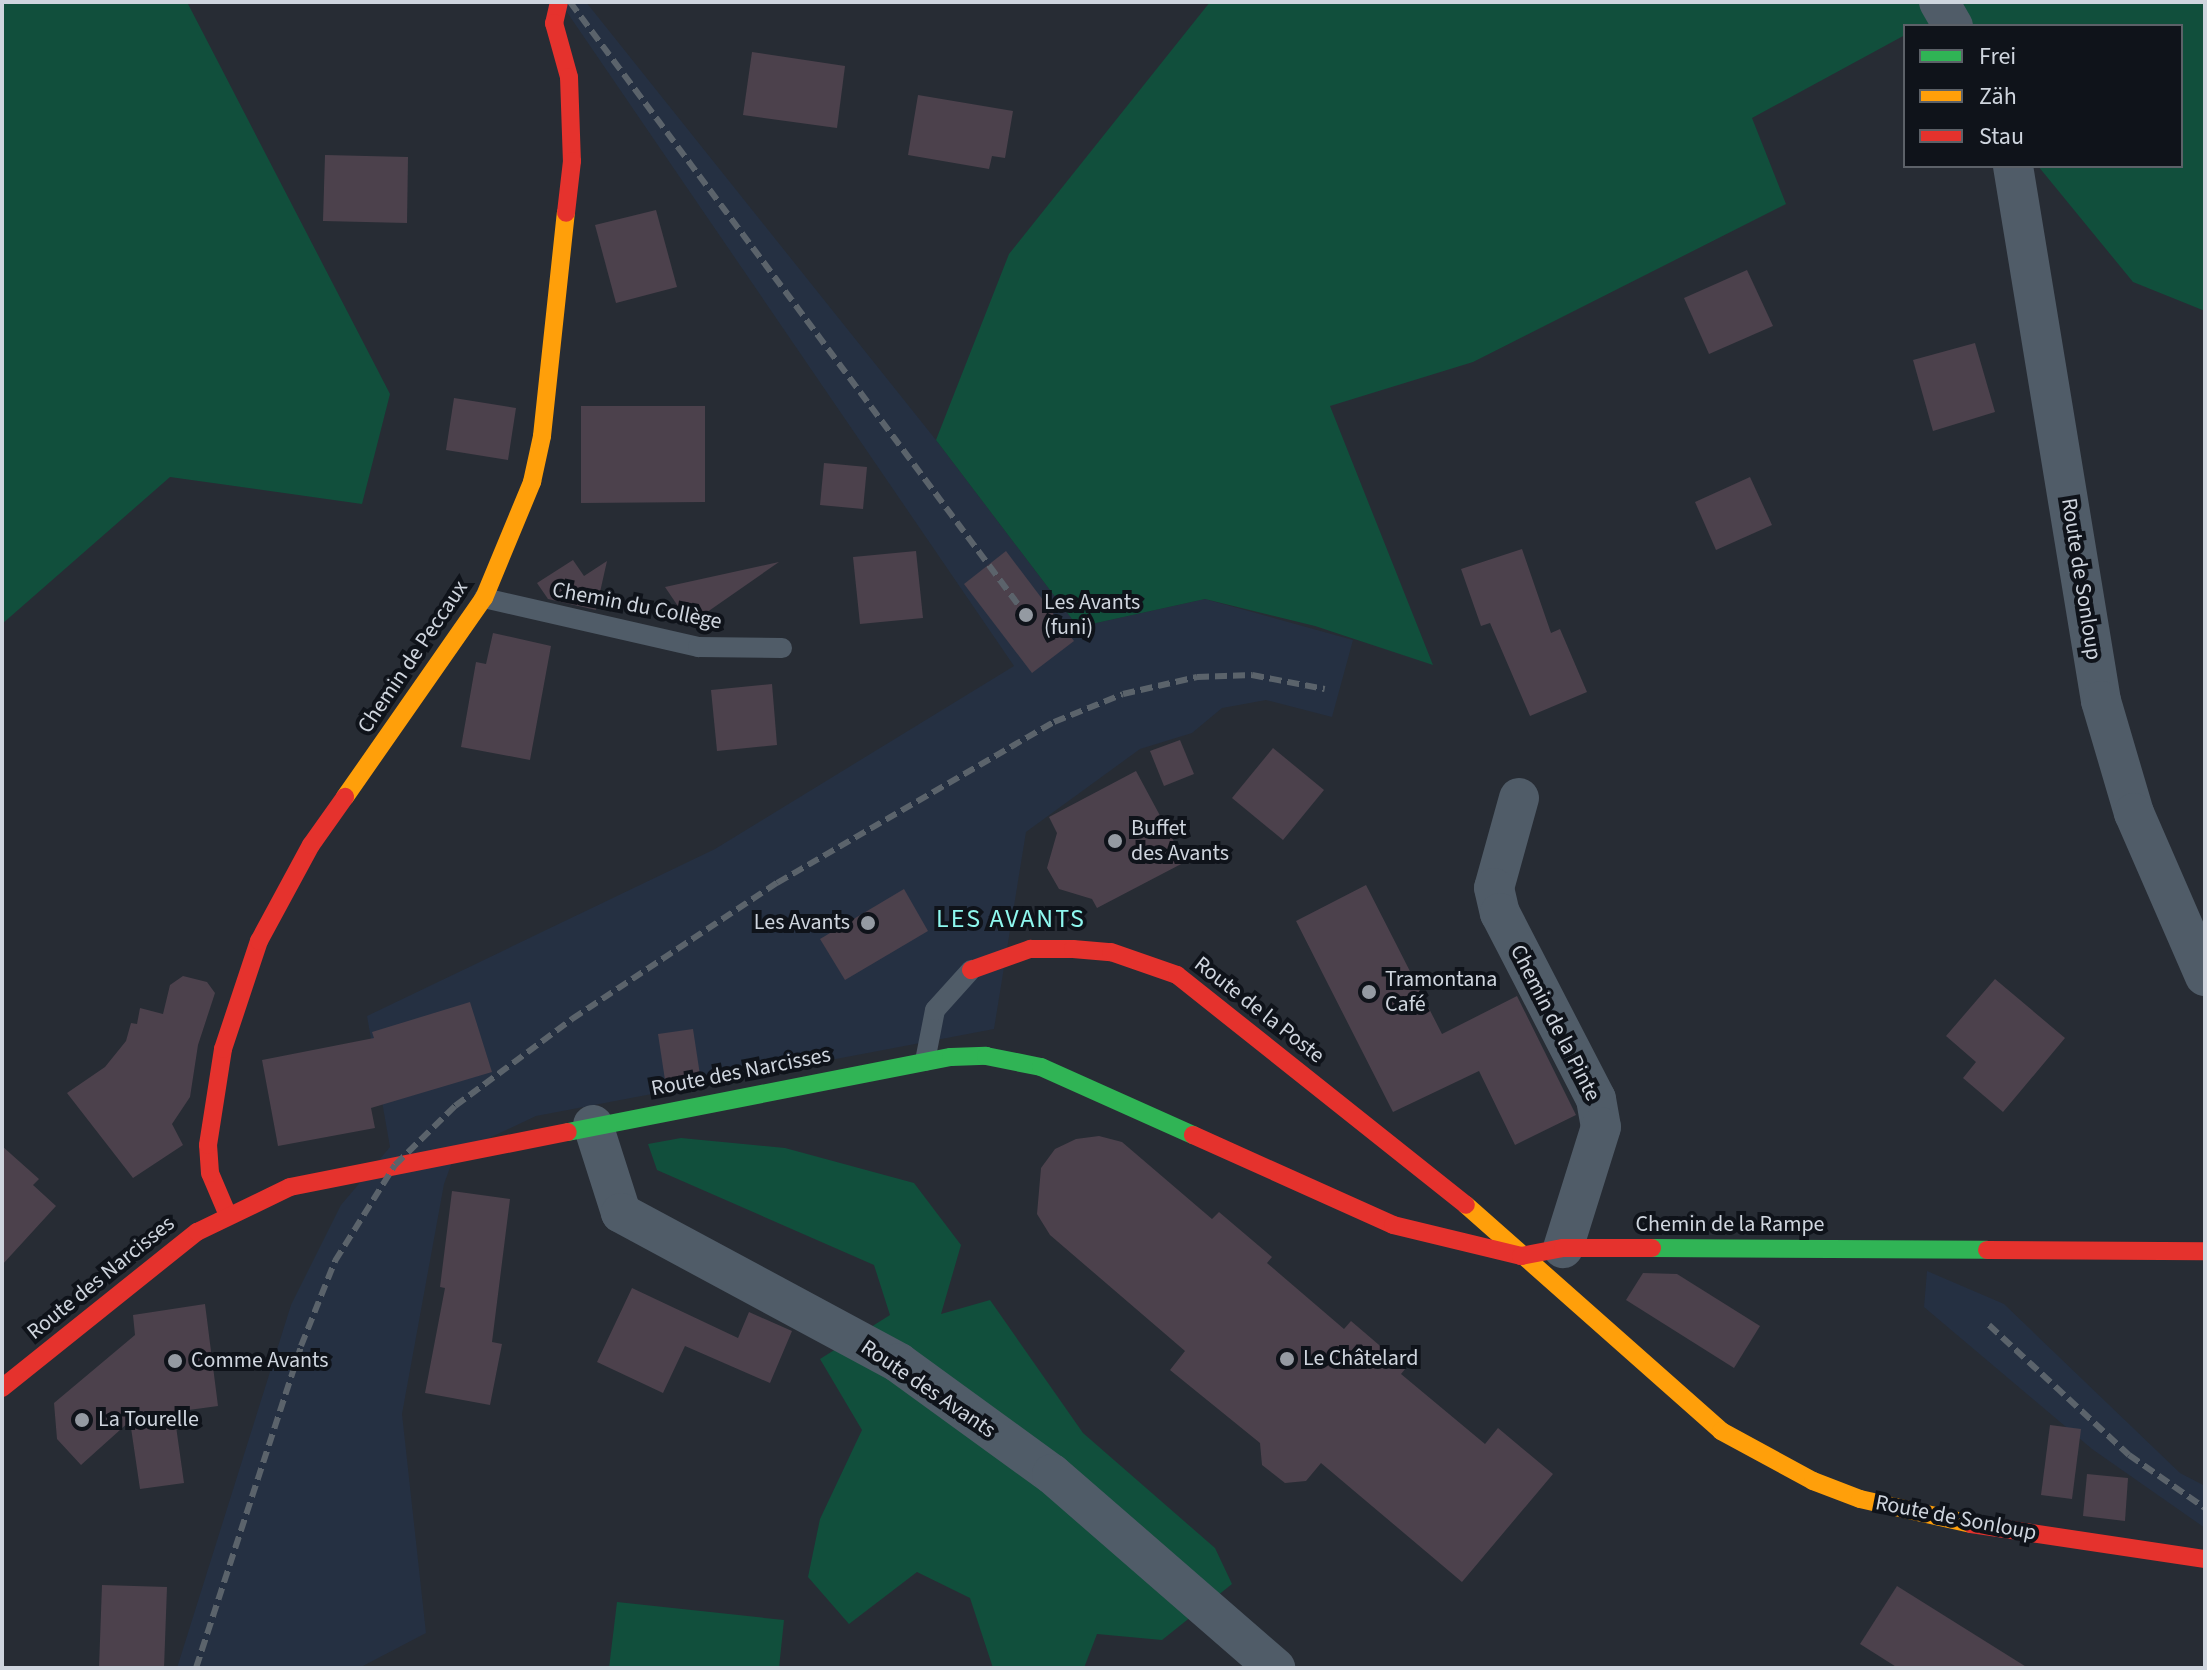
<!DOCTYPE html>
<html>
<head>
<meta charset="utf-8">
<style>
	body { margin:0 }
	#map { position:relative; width:2207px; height:1670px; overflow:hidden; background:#272c34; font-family:"Source Sans 3",sans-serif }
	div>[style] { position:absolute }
	.built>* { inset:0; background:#253042 }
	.green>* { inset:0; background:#114f3c }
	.building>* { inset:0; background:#4c414c }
	.lane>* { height:20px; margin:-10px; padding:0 10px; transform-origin:10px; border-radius:10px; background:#505c68 }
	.street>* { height:40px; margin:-20px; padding:0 20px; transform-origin:20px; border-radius:20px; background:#505c68 }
	.fast>* { height:18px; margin:-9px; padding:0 9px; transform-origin:9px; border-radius:9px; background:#30b455 }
	.slow>* { height:18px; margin:-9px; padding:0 9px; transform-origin:9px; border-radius:9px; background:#ff9f0a }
	.jam>* { height:18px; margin:-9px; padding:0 9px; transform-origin:9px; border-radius:9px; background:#e5322d }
	.rail>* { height:6px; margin-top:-3px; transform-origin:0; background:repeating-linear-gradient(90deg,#5b636b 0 12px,transparent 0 18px) }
	.dots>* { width:22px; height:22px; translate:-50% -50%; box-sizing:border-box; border:4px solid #0f131a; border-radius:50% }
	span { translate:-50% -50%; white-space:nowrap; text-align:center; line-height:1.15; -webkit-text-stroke:8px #0f131a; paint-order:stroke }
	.street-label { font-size:22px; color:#cfd5de }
	.poi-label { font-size:22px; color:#cfd5de }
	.left { translate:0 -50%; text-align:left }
	.right { translate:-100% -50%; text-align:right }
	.quarter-label { font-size:26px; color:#8ef8ef; letter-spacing:2px }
	.frame { position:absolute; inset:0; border:4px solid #cfd5de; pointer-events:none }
	.legend { position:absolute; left:1903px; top:24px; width:280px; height:144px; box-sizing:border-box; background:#0f131a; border:2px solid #5c6168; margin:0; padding:10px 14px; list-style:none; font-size:24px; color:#cfd5de }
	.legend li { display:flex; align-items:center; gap:16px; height:40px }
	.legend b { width:40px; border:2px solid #5c6168 }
</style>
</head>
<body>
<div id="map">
	<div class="built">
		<div style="clip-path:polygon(560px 2px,586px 2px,936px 440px,1078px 627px,1205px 599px,1353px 640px,1332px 717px,1266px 700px,1222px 708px,1192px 733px,1140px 749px,1026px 832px,994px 1029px,536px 1116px,455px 1154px,444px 1184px,402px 1414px,426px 1633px,359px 1668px,177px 1668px,291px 1305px,341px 1205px,390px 1147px,367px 1016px,715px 849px,1014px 666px)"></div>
		<div style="clip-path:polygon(1927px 1271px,2004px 1304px,2180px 1473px,2205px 1486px,2205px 1528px,2092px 1449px,1924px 1307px)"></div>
	</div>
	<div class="green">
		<div style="clip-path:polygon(2px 2px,187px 2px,390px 394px,362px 504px,170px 477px,2px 624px)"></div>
		<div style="clip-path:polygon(1210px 2px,2205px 2px,2205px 311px,2133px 282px,2038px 166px,2181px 166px,2181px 26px,1905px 26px,1905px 35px,1752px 118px,1786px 204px,1473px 362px,1330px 406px,1433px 665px,1315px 626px,1205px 599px,1078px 627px,936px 440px,1009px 254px)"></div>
		<div style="clip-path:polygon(681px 1138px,785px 1148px,914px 1183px,961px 1245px,941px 1314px,990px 1300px,1083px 1433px,1215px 1548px,1232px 1584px,1162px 1640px,1097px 1634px,1084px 1668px,993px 1668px,970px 1598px,917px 1572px,849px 1624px,808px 1577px,820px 1519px,862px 1430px,820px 1359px,890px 1315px,874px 1265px,657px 1170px,648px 1144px)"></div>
		<div style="clip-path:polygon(617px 1602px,784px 1620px,779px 1668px,609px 1668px)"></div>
	</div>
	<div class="building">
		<div style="clip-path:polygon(752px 52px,845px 66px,837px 128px,743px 115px)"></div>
		<div style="clip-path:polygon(918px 95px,1013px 111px,1005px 158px,992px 156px,989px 169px,908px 155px)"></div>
		<div style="clip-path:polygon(325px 155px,408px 157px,407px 223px,323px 221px)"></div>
		<div style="clip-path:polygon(656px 210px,677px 287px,616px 303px,595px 225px)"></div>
		<div style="clip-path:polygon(1747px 270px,1773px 326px,1709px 354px,1684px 298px)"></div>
		<div style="clip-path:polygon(1975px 343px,1995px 412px,1933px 431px,1913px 360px)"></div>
		<div style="clip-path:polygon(454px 398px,516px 408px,508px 460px,446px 450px)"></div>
		<div style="clip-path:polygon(581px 406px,705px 406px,705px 502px,581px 503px)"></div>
		<div style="clip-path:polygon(824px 463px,867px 467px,863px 509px,820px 505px)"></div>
		<div style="clip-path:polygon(1750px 477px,1772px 525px,1716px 550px,1695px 502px)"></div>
		<div style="clip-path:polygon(1522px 549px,1551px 633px,1560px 629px,1587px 692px,1530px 716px,1490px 623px,1481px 626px,1461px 569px)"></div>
		<div style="clip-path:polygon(916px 551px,923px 618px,860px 624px,853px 557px)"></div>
		<div style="clip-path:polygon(1006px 551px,1074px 641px,1032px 673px,964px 584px)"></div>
		<div style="clip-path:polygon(573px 560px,584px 576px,607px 561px,596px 610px,548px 599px,537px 583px)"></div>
		<div style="clip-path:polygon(779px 562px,690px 624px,665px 587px)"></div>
		<div style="clip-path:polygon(493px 633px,551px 646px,530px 760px,461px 747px,476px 662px,486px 664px)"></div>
		<div style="clip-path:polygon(772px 684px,777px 745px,717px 751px,711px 690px)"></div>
		<div style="clip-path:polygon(1180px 740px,1194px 774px,1164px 786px,1150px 751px)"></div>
		<div style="clip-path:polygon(1273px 748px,1324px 790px,1283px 840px,1232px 798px)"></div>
		<div style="clip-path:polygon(1136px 771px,1185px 862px,1097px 908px,1092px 899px,1059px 889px,1047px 868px,1057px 833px,1049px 817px)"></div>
		<div style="clip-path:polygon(1366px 885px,1442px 1034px,1517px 996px,1576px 1115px,1515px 1145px,1479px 1071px,1393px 1112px,1296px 921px)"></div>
		<div style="clip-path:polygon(904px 889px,928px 931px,845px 980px,820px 939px)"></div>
		<div style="clip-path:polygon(183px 976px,207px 982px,215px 993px,198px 1045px,190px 1097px,172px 1124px,183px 1145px,133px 1178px,67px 1093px,105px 1067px,126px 1041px,131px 1023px,137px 1024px,140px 1008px,163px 1014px,170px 985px)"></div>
		<div style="clip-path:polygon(1995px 979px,2065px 1038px,2003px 1112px,1963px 1078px,1976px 1062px,1946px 1036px)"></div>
		<div style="clip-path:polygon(470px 1002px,492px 1072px,371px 1108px,375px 1128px,278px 1146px,262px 1060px,374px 1038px,372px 1032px)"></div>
		<div style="clip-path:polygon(693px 1029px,700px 1075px,665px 1080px,658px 1034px)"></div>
		<div style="clip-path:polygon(1099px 1136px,1122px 1142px,1212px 1219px,1219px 1212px,1272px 1257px,1267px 1263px,1344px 1329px,1351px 1321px,1406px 1368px,1401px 1374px,1485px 1444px,1498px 1428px,1553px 1474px,1462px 1582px,1321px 1463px,1306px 1481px,1285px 1483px,1262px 1465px,1260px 1443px,1170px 1370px,1185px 1351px,1050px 1235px,1037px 1214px,1041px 1168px,1055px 1149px,1076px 1139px)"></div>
		<div style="clip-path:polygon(2px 1146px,39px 1179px,33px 1185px,56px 1206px,2px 1265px)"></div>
		<div style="clip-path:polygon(452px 1191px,510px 1199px,492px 1342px,502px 1344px,490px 1405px,425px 1393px,445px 1288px,440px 1287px)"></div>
		<div style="clip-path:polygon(1643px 1273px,1677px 1274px,1760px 1326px,1734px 1368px,1626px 1300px)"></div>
		<div style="clip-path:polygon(632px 1288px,738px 1338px,749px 1312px,792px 1331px,770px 1383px,685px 1346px,663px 1393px,597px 1362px)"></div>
		<div style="clip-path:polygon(205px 1304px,218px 1406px,174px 1412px,184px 1483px,140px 1489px,130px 1421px,81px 1465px,57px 1439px,54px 1403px,135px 1335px,133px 1315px)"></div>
		<div style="clip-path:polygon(2050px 1425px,2081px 1429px,2072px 1499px,2041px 1495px)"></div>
		<div style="clip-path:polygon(2087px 1474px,2128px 1478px,2125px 1521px,2083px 1516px)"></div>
		<div style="clip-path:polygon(102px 1585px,167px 1587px,164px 1668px,99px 1668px)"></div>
		<div style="clip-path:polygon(1897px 1586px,2028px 1668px,1898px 1668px,1860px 1644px)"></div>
	</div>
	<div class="lane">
		<div style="left:484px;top:598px;width:220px;rotate:12.9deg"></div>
		<div style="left:698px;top:647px;width:84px;rotate:0.7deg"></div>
		<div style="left:925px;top:1061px;width:52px;rotate:-78.9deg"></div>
		<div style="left:935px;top:1010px;width:54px;rotate:-48deg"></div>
	</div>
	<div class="street">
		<div style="left:1939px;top:2px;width:28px;rotate:60deg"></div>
		<div style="left:2013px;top:166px;width:542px;rotate:80.66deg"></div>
		<div style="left:2101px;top:701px;width:117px;rotate:73.6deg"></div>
		<div style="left:2134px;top:813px;width:178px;rotate:66.5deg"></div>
		<div style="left:1519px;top:798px;width:93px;rotate:105.5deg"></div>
		<div style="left:1494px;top:888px;width:26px;rotate:77deg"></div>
		<div style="left:1500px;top:913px;width:209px;rotate:62.7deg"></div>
		<div style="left:1596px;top:1099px;width:28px;rotate:80deg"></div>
		<div style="left:1601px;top:1127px;width:127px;rotate:107.4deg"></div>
		<div style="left:593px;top:1125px;width:92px;rotate:72.3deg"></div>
		<div style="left:621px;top:1213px;width:316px;rotate:28.3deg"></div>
		<div style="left:899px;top:1363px;width:189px;rotate:36deg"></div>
		<div style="left:1052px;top:1474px;width:296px;rotate:41deg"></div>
	</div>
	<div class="fast">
		<div style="left:568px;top:1132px;width:390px;rotate:-11.1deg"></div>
		<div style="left:951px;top:1057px;width:35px;rotate:-2deg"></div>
		<div style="left:986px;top:1056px;width:56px;rotate:11.3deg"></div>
		<div style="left:1041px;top:1067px;width:167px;rotate:24.1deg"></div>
		<div style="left:1652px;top:1248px;width:335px;rotate:0.3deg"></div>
	</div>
	<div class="slow">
		<div style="left:345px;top:797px;width:243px;rotate:-55.1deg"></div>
		<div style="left:484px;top:598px;width:126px;rotate:-67.5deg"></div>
		<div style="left:532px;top:482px;width:47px;rotate:-77.7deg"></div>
		<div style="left:542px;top:436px;width:224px;rotate:-83.9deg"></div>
		<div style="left:1466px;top:1205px;width:341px;rotate:41.5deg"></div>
		<div style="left:1721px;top:1431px;width:105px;rotate:28.5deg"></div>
		<div style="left:1813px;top:1481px;width:50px;rotate:21deg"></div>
		<div style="left:1860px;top:1499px;width:114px;rotate:12.7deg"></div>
	</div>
	<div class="jam">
		<div style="left:559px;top:2px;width:22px;rotate:103deg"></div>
		<div style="left:554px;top:23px;width:56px;rotate:74.5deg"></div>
		<div style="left:569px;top:77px;width:84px;rotate:88deg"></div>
		<div style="left:572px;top:161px;width:52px;rotate:96.6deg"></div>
		<div style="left:971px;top:970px;width:63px;rotate:-19.6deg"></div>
		<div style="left:1030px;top:949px;width:43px"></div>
		<div style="left:1073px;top:949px;width:38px;rotate:5deg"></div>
		<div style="left:1111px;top:952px;width:70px;rotate:19.2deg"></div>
		<div style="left:1177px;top:975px;width:369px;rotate:38.5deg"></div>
		<div style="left:1193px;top:1135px;width:219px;rotate:24.2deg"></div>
		<div style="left:1393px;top:1225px;width:132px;rotate:13.6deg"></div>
		<div style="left:1521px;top:1256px;width:43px;rotate:-10.8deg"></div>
		<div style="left:1563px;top:1248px;width:89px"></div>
		<div style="left:227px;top:1213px;width:43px;rotate:-113deg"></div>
		<div style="left:210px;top:1173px;width:28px;rotate:-94deg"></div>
		<div style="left:208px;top:1145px;width:97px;rotate:-81.1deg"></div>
		<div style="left:223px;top:1049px;width:114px;rotate:-71.6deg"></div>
		<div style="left:259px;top:941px;width:109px;rotate:-61.6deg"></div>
		<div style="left:311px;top:845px;width:59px;rotate:-54.7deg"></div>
		<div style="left:1987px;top:1250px;width:218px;rotate:0.3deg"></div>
		<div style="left:2px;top:1388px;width:250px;rotate:-38.7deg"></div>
		<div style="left:197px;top:1232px;width:103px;rotate:-25.8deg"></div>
		<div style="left:290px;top:1187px;width:283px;rotate:-11.2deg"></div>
		<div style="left:1971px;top:1524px;width:237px;rotate:8.5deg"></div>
	</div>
	<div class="rail">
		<div style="left:570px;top:2px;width:764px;rotate:53.36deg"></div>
		<div style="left:1989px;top:1325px;width:191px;rotate:42.9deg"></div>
		<div style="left:2129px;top:1455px;width:93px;rotate:34.9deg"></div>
		<div style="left:196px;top:1668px;width:339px;rotate:-71.9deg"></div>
		<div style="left:301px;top:1346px;width:92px;rotate:-68.2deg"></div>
		<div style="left:335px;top:1261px;width:113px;rotate:-58deg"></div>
		<div style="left:395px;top:1165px;width:84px;rotate:-44.5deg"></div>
		<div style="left:455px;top:1106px;width:146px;rotate:-36.6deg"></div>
		<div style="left:572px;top:1019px;width:246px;rotate:-33.6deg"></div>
		<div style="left:777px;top:883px;width:320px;rotate:-30.2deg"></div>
		<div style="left:1054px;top:722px;width:74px;rotate:-22.1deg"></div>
		<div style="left:1123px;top:694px;width:76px;rotate:-12.9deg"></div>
		<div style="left:1197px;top:677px;width:55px;rotate:-2.1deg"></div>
		<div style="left:1252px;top:675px;width:74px;rotate:10.9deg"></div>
	</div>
	<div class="dots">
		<div style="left:1026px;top:615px;background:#949aa2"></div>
		<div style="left:1115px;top:841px;background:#949aa2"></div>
		<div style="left:868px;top:923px;background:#949aa2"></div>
		<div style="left:1369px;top:992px;background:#949aa2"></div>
		<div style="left:1287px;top:1359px;background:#949aa2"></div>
		<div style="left:175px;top:1361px;background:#949aa2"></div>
		<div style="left:82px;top:1420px;background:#949aa2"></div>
	</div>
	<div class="street-label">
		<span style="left:2081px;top:579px;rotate:81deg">Route de Sonloup</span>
		<span style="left:637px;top:606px;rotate:11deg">Chemin du Collège</span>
		<span style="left:413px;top:657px;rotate:-56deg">Chemin de Peccaux</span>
		<span style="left:1259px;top:1010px;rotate:38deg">Route de la Poste</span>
		<span style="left:1555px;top:1023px;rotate:63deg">Chemin de la Pinte</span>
		<span style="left:741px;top:1072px;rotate:-11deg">Route des Narcisses</span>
		<span style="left:1730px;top:1225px">Chemin de la Rampe</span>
		<span style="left:101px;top:1278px;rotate:-39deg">Route des Narcisses</span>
		<span style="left:928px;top:1389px;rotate:34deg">Route des Avants</span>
		<span style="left:1956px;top:1518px;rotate:11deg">Route de Sonloup</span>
	</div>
	<div class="poi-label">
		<span class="left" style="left:1044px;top:615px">Les Avants<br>(funi)</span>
		<span class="left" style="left:1131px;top:841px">Buffet<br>des Avants</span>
		<span class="right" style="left:850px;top:923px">Les Avants</span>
		<span class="left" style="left:1385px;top:992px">Tramontana<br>Café</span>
		<span class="left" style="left:1303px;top:1359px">Le Châtelard</span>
		<span class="left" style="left:191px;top:1361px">Comme Avants</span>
		<span class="left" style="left:98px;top:1420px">La Tourelle</span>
	</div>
	<div class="quarter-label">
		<span style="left:1011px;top:919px">LES AVANTS</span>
	</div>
	<div class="frame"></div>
	<ul class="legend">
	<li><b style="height:10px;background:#30b455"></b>Frei</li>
	<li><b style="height:10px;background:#ff9f0a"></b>Zäh</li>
	<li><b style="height:10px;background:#e5322d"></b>Stau</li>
	</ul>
</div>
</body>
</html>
